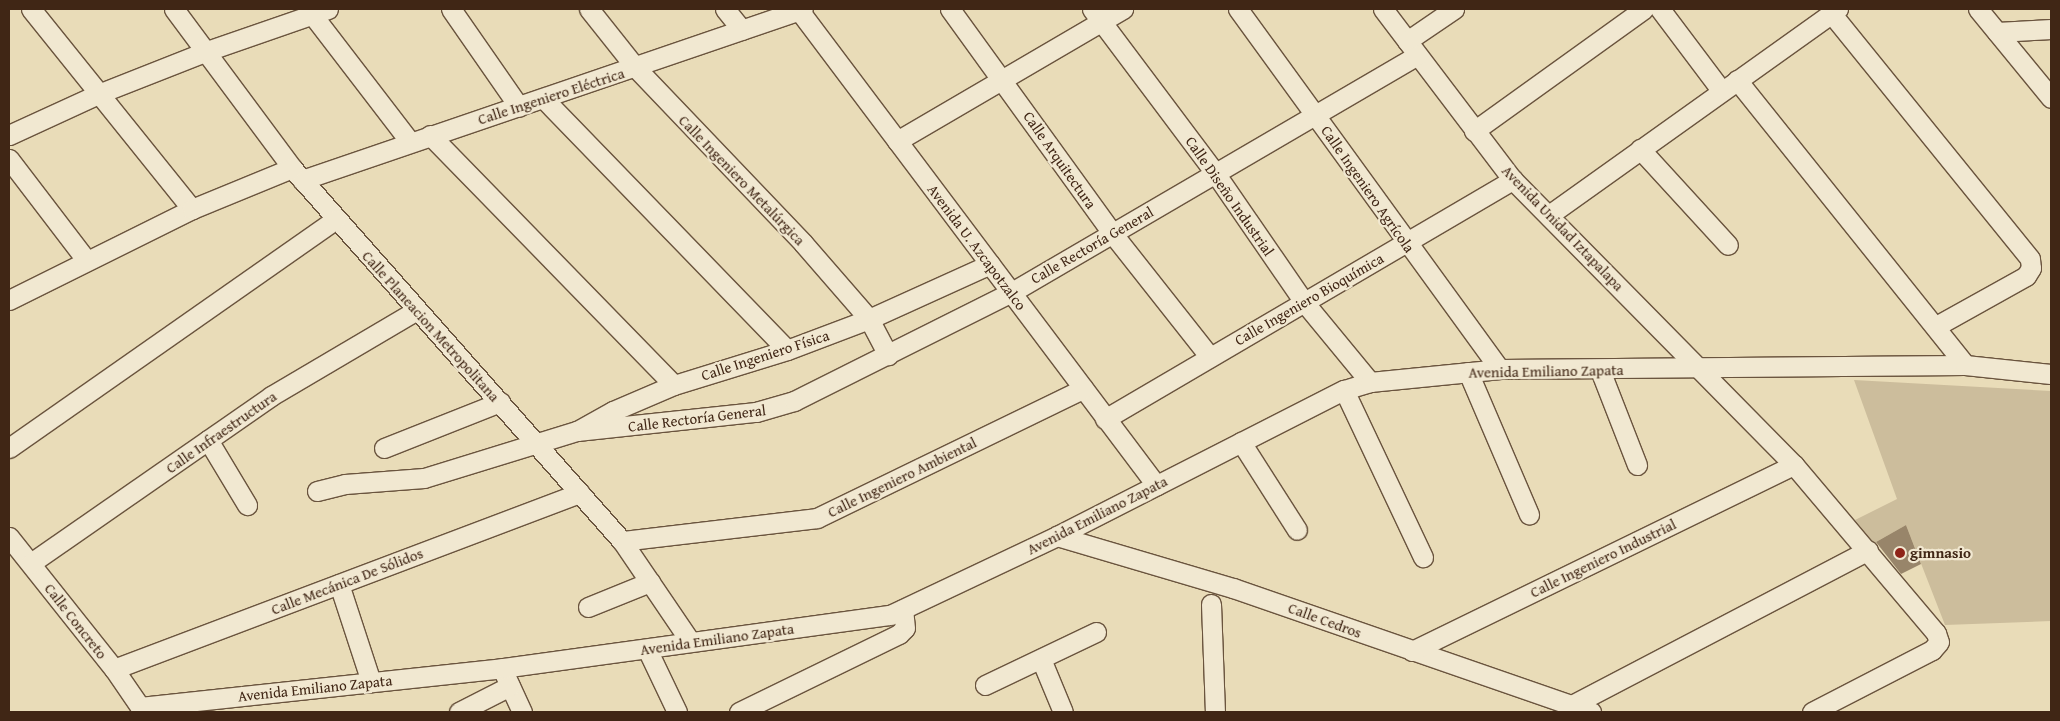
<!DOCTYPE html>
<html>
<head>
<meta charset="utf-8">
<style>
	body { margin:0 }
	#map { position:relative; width:2060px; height:721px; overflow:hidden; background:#e9dcb8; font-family:"Gentium Book Plus",serif }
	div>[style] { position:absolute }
	.green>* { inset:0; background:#ccbd9c }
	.building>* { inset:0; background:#98856a }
	.roads { filter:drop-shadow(1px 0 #6a543e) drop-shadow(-1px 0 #6a543e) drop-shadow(0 1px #6a543e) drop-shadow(0 -1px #6a543e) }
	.minor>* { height:19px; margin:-9.5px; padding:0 9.5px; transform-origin:9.5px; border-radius:9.5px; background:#f1e8d1 }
	.dots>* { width:14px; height:14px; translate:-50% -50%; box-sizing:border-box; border:2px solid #f1e8d1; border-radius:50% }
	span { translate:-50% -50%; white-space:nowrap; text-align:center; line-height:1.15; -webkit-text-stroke:4.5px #f1e8d1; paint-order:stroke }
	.street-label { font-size:15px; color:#402615 }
	.poi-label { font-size:15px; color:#402615; font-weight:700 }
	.left { translate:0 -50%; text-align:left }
	.frame { position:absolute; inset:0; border:10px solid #402615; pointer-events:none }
</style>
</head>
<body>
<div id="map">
	<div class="green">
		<div style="clip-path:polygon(1854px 380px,2051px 391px,2051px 621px,1945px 625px,1906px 525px,1874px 543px,1855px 520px,1897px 499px)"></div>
	</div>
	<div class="building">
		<div style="clip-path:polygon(1906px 525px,1921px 564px,1901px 574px,1876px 542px)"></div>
	</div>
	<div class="roads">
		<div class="minor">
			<div style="left:31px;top:9px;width:257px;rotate:51.2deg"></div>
			<div style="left:174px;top:9px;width:198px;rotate:53.4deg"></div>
			<div style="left:292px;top:168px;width:498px;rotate:48.5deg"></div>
			<div style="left:622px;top:541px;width:121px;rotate:55.8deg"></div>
			<div style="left:308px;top:9px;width:168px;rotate:52.5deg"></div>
			<div style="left:451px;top:9px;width:119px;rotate:55.2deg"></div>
			<div style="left:589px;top:9px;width:75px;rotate:51.5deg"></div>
			<div style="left:636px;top:68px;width:242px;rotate:46.3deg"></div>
			<div style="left:803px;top:243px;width:101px;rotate:49deg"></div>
			<div style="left:869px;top:319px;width:41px;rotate:62.2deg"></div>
			<div style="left:725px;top:9px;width:27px;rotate:51deg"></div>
			<div style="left:798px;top:9px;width:596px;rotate:53.05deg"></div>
			<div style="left:950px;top:9px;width:276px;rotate:54.1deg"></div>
			<div style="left:1112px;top:233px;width:158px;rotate:51.7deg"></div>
			<div style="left:1092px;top:9px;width:205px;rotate:53.1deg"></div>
			<div style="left:1215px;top:173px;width:157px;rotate:55.4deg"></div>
			<div style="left:1304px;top:302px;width:104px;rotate:50.5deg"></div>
			<div style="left:1238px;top:9px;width:445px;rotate:54deg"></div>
			<div style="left:1383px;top:9px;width:215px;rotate:52.8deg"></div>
			<div style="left:1513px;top:180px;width:400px;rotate:45.4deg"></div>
			<div style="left:1794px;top:465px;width:220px;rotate:49.8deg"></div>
			<div style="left:1936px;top:633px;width:9px;rotate:72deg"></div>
			<div style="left:1939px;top:642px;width:11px;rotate:131deg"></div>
			<div style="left:1932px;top:650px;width:135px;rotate:152.7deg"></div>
			<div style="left:1660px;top:9px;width:101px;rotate:53deg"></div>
			<div style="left:1978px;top:9px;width:115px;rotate:50.6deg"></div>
			<div style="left:1831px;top:13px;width:316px;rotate:51deg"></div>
			<div style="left:2030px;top:259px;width:9px;rotate:84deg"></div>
			<div style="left:2031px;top:268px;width:9px;rotate:122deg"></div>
			<div style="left:2026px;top:276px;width:103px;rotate:150.9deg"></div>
			<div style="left:1997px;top:32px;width:54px;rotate:-3.2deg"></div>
			<div style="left:1407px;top:41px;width:57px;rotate:-34.2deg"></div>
			<div style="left:1737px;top:80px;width:365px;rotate:51.3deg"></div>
			<div style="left:544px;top:99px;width:349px;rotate:45.9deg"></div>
			<div style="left:1474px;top:131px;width:209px;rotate:-35.7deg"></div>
			<div style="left:9px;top:135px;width:98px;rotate:-24.7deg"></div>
			<div style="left:98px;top:94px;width:117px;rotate:-21.5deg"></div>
			<div style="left:207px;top:51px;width:128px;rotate:-19.1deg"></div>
			<div style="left:430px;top:135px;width:349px;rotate:45.7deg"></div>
			<div style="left:897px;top:141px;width:262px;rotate:-30.3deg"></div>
			<div style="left:1640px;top:149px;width:130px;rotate:47.5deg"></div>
			<div style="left:9px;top:159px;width:128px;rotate:52.6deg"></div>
			<div style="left:302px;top:180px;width:529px;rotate:-18.85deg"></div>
			<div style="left:1549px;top:215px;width:355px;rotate:-35.5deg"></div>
			<div style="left:9px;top:300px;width:204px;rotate:-26.4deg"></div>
			<div style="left:192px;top:209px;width:108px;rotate:-22.3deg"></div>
			<div style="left:1600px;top:370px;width:102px;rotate:68.7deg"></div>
			<div style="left:1468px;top:372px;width:155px;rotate:66.8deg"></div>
			<div style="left:1344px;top:390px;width:185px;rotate:64.7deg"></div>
			<div style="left:1105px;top:419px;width:473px;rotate:-30.4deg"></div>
			<div style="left:577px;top:431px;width:180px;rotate:-6.1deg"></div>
			<div style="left:756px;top:412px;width:40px;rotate:-16deg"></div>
			<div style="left:794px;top:401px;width:244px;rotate:-26.6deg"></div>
			<div style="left:1012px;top:292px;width:469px;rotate:-30.3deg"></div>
			<div style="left:208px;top:440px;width:76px;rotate:59deg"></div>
			<div style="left:1241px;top:442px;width:104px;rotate:57.5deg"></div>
			<div style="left:9px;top:448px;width:398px;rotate:-35deg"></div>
			<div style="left:384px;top:448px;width:125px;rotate:-21.6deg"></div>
			<div style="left:317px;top:491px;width:29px;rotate:-14deg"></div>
			<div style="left:345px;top:484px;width:79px;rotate:-4.3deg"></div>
			<div style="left:424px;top:478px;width:160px;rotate:-17.1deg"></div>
			<div style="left:577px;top:431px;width:41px;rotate:-29.1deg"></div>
			<div style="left:613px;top:411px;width:66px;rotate:-23.1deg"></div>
			<div style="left:674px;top:385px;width:118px;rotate:-17.2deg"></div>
			<div style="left:787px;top:350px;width:88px;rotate:-20.7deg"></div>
			<div style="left:869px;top:319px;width:133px;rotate:-24.4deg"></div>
			<div style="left:1057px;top:536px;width:184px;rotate:16.5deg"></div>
			<div style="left:1233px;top:588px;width:379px;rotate:19.1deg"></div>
			<div style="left:9px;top:537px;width:169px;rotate:51.5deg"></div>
			<div style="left:114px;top:669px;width:46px;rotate:55.6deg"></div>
			<div style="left:622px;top:541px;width:196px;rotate:-6.7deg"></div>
			<div style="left:817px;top:518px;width:296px;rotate:-25.9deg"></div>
			<div style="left:31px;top:563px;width:292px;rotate:-34.8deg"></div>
			<div style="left:271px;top:396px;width:169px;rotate:-30.5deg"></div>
			<div style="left:339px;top:584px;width:103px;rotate:71.9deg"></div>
			<div style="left:1211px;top:604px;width:108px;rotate:87.9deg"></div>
			<div style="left:588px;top:607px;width:67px;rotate:-22deg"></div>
			<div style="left:647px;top:649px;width:70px;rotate:64.5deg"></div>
			<div style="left:1412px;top:651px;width:425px;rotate:-26deg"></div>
			<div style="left:1041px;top:659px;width:57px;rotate:67.5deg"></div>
			<div style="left:114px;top:669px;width:498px;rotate:-20.7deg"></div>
			<div style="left:505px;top:675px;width:41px;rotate:65.3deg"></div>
			<div style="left:985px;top:685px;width:123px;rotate:-25.5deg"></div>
			<div style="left:1572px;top:705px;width:334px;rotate:-27.6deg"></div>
			<div style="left:140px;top:707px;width:364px;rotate:-6.1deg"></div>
			<div style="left:502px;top:668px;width:392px;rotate:-7.8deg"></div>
			<div style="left:890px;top:615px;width:185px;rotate:-25.3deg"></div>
			<div style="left:1057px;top:536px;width:322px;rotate:-27deg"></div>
			<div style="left:1344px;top:390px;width:27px;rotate:-17deg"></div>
			<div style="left:1370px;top:382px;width:131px;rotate:-5.7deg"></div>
			<div style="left:1500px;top:369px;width:465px;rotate:-0.5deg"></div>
			<div style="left:1965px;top:365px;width:86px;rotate:6deg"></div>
			<div style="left:459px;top:712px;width:57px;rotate:-27deg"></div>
			<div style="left:739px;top:712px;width:178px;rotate:-26deg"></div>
			<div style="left:899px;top:634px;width:8px;rotate:-45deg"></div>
			<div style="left:905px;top:628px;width:19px;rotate:-96deg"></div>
		</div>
	</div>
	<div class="dots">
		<div style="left:1900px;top:553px;background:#8f2418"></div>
	</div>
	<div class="street-label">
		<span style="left:551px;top:96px;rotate:-18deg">Calle Ingeniero Eléctrica</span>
		<span style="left:1060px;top:160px;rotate:55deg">Calle Arquitectura</span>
		<span style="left:742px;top:180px;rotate:46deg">Calle Ingeniero Metalúrgica</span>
		<span style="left:1368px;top:189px;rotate:55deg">Calle Ingeniero Agrícola</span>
		<span style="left:1230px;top:196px;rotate:55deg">Calle Diseño Industrial</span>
		<span style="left:1563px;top:228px;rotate:46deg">Avenida Unidad Iztapalapa</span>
		<span style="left:1092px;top:245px;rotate:-30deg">Calle Rectoría General</span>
		<span style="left:977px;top:247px;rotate:53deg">Avenida U. Azcapotzalco</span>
		<span style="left:1309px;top:299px;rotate:-30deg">Calle Ingeniero Bioquímica</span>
		<span style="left:431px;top:326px;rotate:48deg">Calle Planeacion Metropolitana</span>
		<span style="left:765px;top:355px;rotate:-18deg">Calle Ingeniero Física</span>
		<span style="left:1546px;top:371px;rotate:-1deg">Avenida Emiliano Zapata</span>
		<span style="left:697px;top:418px;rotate:-7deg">Calle Rectoría General</span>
		<span style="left:221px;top:432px;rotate:-35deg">Calle Infraestructura</span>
		<span style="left:902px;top:477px;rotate:-26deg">Calle Ingeniero Ambiental</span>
		<span style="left:1097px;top:515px;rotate:-27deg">Avenida Emiliano Zapata</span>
		<span style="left:1603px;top:558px;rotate:-26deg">Calle Ingeniero Industrial</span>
		<span style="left:347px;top:581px;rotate:-21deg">Calle Mecánica De Sólidos</span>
		<span style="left:1325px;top:620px;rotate:20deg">Calle Cedros</span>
		<span style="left:76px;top:621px;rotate:52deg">Calle Concreto</span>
		<span style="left:717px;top:639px;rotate:-8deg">Avenida Emiliano Zapata</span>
		<span style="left:315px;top:688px;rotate:-6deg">Avenida Emiliano Zapata</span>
	</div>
	<div class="poi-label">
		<span class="left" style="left:1910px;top:553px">gimnasio</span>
	</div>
	<div class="frame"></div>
</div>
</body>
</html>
